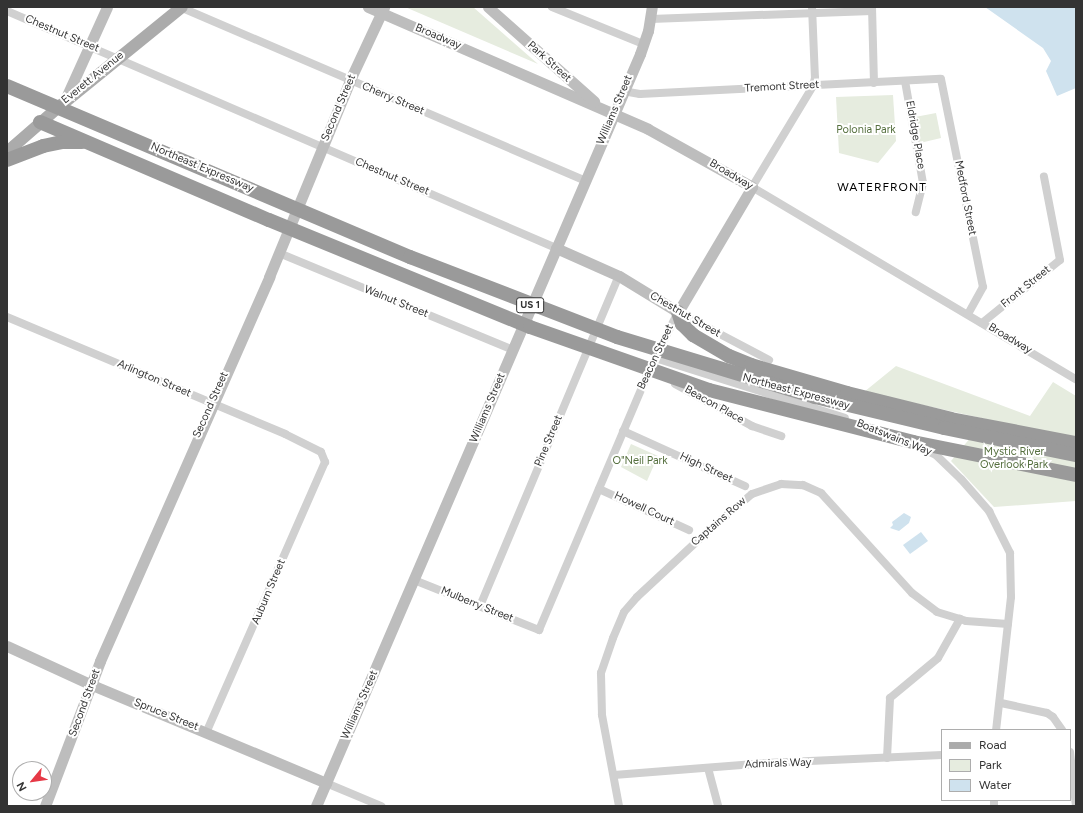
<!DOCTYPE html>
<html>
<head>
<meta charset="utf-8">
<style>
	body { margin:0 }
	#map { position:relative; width:1083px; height:813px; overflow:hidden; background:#fff; font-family:Figtree,sans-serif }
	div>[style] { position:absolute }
	.green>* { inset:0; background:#e6ecdf }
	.water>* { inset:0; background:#cfe2ee }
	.street>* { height:8px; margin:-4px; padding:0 4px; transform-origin:4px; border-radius:4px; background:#d0d0d0 }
	.secondary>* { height:11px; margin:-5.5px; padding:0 5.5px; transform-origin:5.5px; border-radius:5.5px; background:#bdbdbd }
	.primary>* { height:12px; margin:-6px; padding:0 6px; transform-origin:6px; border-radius:6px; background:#ababab }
	.highway>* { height:14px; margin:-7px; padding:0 7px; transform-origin:7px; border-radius:7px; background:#9a9a9a }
	.highway-bridge>* { height:14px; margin:-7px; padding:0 7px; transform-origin:7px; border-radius:7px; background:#9a9a9a }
	span { translate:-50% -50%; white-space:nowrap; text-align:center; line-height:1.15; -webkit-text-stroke:4px #fff; paint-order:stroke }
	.shield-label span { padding:1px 3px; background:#fff; border:1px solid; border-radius:3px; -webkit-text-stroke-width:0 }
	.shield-label { font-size:10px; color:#333; font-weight:700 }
	.street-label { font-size:11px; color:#333 }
	.park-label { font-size:11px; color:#56703f }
	.neighbourhood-label { font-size:12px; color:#000; letter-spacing:1px }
	.frame { position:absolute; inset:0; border:8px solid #333; pointer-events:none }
	.legend { position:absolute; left:941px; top:729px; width:130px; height:72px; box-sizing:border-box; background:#fff; border:1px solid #adadad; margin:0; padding:5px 7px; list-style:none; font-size:12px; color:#333 }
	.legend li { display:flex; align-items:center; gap:8px; height:20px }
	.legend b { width:20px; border:1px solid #adadad }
	.north { position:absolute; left:12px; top:761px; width:40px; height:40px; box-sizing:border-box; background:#fff; border:1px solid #adadad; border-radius:50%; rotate:241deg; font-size:11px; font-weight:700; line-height:16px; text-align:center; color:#333 }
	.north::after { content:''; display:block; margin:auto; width:14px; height:18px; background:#e63946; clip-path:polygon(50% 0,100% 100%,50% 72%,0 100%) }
</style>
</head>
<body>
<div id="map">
	<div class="green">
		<div style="clip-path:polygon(405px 7px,473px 7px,538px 64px)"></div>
		<div style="clip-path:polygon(893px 95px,896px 141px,878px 163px,839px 153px,836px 97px)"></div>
		<div style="clip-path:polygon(936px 113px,941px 138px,920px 143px,915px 117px)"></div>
		<div style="clip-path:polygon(896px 366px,1030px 416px,1053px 382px,1076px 396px,1076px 501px,994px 507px,951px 461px,986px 419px,864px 392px)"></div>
		<div style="clip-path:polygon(631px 444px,658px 456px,647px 481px,621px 467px)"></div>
	</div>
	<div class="water">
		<div style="clip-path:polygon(985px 7px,1076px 7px,1076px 88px,1057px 96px,1046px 71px,1051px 61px,1043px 48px)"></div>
		<div style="clip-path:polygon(904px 513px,911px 517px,909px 523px,899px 531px,890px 528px,893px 525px,892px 522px)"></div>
		<div style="clip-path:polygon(921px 532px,928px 541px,910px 554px,903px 545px)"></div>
	</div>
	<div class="street">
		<div style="left:180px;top:7px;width:441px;rotate:23.2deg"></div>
		<div style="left:552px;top:7px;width:98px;rotate:22.1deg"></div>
		<div style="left:812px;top:7px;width:71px;rotate:87.6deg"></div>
		<div style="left:815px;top:78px;width:8px;rotate:104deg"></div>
		<div style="left:813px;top:86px;width:118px;rotate:121.1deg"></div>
		<div style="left:752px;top:187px;width:377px;rotate:30.7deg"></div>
		<div style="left:872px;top:7px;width:76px;rotate:88.5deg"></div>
		<div style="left:7px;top:11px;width:598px;rotate:23.35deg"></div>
		<div style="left:651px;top:19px;width:221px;rotate:-2.1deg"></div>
		<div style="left:905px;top:81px;width:104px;rotate:80deg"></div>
		<div style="left:923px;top:183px;width:30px;rotate:104deg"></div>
		<div style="left:623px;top:91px;width:17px;rotate:10deg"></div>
		<div style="left:640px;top:94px;width:301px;rotate:-2.9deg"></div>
		<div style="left:941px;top:79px;width:212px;rotate:78.6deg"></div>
		<div style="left:983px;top:287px;width:31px;rotate:119deg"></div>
		<div style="left:279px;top:253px;width:253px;rotate:22.5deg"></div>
		<div style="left:7px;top:317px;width:302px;rotate:22.8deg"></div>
		<div style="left:285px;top:434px;width:40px;rotate:26.6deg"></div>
		<div style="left:321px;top:452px;width:11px;rotate:68deg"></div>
		<div style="left:325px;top:462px;width:294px;rotate:113.7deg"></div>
		<div style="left:982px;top:323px;width:100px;rotate:-38.9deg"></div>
		<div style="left:1060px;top:260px;width:85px;rotate:-100.9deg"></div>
		<div style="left:658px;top:352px;width:45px;rotate:-63.4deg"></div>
		<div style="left:678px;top:312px;width:103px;rotate:27.8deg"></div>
		<div style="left:655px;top:358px;width:199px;rotate:17.5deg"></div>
		<div style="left:675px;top:384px;width:88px;rotate:28.6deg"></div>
		<div style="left:752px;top:426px;width:31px;rotate:19deg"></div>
		<div style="left:623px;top:431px;width:134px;rotate:24.3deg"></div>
		<div style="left:921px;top:448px;width:17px;rotate:25deg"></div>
		<div style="left:936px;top:455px;width:35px;rotate:44deg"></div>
		<div style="left:961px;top:479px;width:43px;rotate:48.8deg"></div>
		<div style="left:989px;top:511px;width:47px;rotate:63.4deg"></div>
		<div style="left:1010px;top:553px;width:44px;rotate:88.7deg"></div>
		<div style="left:1011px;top:597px;width:134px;rotate:96.4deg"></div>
		<div style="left:599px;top:489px;width:99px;rotate:24.5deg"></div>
		<div style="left:414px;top:580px;width:135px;rotate:21.8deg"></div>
		<div style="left:539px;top:630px;width:287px;rotate:-67deg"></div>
		<div style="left:480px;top:606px;width:358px;rotate:-67.2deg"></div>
		<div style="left:1001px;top:703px;width:47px;rotate:12.3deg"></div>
		<div style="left:1047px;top:713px;width:7px;rotate:34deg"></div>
		<div style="left:1053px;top:717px;width:16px;rotate:55deg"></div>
		<div style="left:1070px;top:752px;width:54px;rotate:83.7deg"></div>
		<div style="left:887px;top:758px;width:60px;rotate:-87.1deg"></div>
		<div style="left:890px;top:698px;width:62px;rotate:-39.8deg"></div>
		<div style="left:938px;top:658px;width:45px;rotate:-60.6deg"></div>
		<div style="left:708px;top:768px;width:39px;rotate:75deg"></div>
		<div style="left:614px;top:775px;width:152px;rotate:-4.5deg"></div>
		<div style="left:766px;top:763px;width:176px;rotate:-2.6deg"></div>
		<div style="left:326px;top:783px;width:60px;rotate:22.7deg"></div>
		<div style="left:994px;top:800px;width:6px;rotate:90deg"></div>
		<div style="left:619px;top:806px;width:93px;rotate:-100.6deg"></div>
		<div style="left:602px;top:715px;width:42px;rotate:-91.4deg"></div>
		<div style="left:601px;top:673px;width:37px;rotate:-71deg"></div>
		<div style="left:613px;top:638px;width:28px;rotate:-67deg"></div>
		<div style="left:624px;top:612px;width:20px;rotate:-49deg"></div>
		<div style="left:637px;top:597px;width:97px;rotate:-42.9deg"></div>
		<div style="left:708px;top:531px;width:57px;rotate:-40.1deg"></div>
		<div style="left:752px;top:494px;width:31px;rotate:-19deg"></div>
		<div style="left:781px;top:484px;width:22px;rotate:3deg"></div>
		<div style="left:803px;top:485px;width:20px;rotate:24deg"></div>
		<div style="left:821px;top:493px;width:135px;rotate:47.7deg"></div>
		<div style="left:912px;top:593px;width:31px;rotate:37deg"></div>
		<div style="left:937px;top:612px;width:30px;rotate:17deg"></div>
		<div style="left:966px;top:621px;width:42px;rotate:4.1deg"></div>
	</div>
	<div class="secondary">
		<div style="left:368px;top:7px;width:305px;rotate:23.5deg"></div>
		<div style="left:648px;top:129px;width:119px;rotate:29.1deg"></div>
		<div style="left:752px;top:187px;width:145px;rotate:120.6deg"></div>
		<div style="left:678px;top:312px;width:69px;rotate:-148.6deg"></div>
		<div style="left:619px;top:276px;width:69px;rotate:-156deg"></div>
		<div style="left:488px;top:7px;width:142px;rotate:41.6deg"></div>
		<div style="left:64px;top:102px;width:104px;rotate:-65.6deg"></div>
		<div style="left:7px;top:646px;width:94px;rotate:24.6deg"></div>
		<div style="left:92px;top:685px;width:254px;rotate:22.7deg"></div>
		<div style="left:45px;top:806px;width:155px;rotate:-69.2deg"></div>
		<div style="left:100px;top:661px;width:420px;rotate:-66.2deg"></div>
		<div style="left:269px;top:277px;width:213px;rotate:-67.6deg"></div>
		<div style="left:350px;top:80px;width:81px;rotate:-65deg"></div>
		<div style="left:316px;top:806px;width:819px;rotate:-66.69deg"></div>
		<div style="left:640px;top:54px;width:24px;rotate:-71deg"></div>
		<div style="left:648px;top:31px;width:24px;rotate:-81deg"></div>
	</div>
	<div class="primary">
		<div style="left:7px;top:152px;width:70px;rotate:-41deg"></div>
		<div style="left:60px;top:106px;width:157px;rotate:-39.1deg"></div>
	</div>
	<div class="highway">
		<div style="left:40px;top:122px;width:249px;rotate:23.2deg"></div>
		<div style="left:7px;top:160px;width:39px;rotate:-21deg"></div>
		<div style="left:43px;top:146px;width:19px;rotate:-12deg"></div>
		<div style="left:62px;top:142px;width:20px"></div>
		<div style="left:678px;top:312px;width:13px;rotate:72deg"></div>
		<div style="left:682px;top:324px;width:16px;rotate:45deg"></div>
		<div style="left:693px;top:335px;width:42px;rotate:30.3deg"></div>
		<div style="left:729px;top:356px;width:24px;rotate:22deg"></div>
		<div style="left:751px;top:365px;width:100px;rotate:16.3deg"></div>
		<div style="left:847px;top:393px;width:107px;rotate:14deg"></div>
		<div style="left:951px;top:419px;width:127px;rotate:10.9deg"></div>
	</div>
	<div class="highway-bridge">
		<div style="left:7px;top:86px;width:438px;rotate:23deg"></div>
		<div style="left:410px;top:257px;width:222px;rotate:21.1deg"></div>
		<div style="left:617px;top:337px;width:207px;rotate:16.9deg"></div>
		<div style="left:815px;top:397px;width:133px;rotate:13.5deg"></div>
		<div style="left:944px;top:428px;width:135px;rotate:11.6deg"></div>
		<div style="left:269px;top:220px;width:282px;rotate:22.3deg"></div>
		<div style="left:530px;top:327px;width:190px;rotate:19.4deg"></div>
		<div style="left:709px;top:390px;width:211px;rotate:14.3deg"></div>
		<div style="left:913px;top:442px;width:166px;rotate:11.4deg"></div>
	</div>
	<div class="shield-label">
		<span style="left:530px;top:305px">US 1</span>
	</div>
	<div class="street-label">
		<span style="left:62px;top:34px;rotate:23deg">Chestnut Street</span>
		<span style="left:438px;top:37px;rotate:23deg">Broadway</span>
		<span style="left:549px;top:62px;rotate:42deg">Park Street</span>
		<span style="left:93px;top:78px;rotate:-39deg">Everett Avenue</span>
		<span style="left:782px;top:87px;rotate:-3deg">Tremont Street</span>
		<span style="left:393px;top:99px;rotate:23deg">Cherry Street</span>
		<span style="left:339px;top:108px;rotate:-67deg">Second Street</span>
		<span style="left:615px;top:110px;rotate:-67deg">Williams Street</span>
		<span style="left:915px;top:135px;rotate:80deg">Eldridge Place</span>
		<span style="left:202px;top:168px;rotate:23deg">Northeast Expressway</span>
		<span style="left:731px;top:175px;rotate:31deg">Broadway</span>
		<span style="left:392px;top:177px;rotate:23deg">Chestnut Street</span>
		<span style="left:965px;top:198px;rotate:79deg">Medford Street</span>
		<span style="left:1026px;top:287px;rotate:-39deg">Front Street</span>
		<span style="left:396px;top:302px;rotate:22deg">Walnut Street</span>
		<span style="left:685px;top:315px;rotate:30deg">Chestnut Street</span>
		<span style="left:1010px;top:339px;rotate:31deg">Broadway</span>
		<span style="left:656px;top:357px;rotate:-65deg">Beacon Street</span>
		<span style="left:154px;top:379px;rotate:23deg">Arlington Street</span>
		<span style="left:796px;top:392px;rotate:15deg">Northeast Expressway</span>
		<span style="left:211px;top:405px;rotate:-66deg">Second Street</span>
		<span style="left:714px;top:405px;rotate:29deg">Beacon Place</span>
		<span style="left:488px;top:408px;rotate:-67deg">Williams Street</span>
		<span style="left:894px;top:438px;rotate:22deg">Boatswains Way</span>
		<span style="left:549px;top:441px;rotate:-67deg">Pine Street</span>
		<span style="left:706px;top:468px;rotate:25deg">High Street</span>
		<span style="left:644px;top:509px;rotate:25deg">Howell Court</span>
		<span style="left:719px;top:522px;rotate:-41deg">Captains Row</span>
		<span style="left:269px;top:592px;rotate:-67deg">Auburn Street</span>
		<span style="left:477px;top:605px;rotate:22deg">Mulberry Street</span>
		<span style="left:85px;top:703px;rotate:-70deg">Second Street</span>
		<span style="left:360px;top:705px;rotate:-66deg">Williams Street</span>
		<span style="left:166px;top:715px;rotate:22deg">Spruce Street</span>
		<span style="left:778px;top:764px;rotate:-2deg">Admirals Way</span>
	</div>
	<div class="park-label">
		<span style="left:866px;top:130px">Polonia Park</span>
		<span style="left:1014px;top:459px">Mystic River<br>Overlook Park</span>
		<span style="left:640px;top:461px">O"Neil Park</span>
	</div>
	<div class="neighbourhood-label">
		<span style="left:882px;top:188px">WATERFRONT</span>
	</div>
	<div class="frame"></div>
	<ul class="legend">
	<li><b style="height:5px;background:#ababab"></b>Road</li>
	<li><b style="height:11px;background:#e6ecdf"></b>Park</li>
	<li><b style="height:11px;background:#cfe2ee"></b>Water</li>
	</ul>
	<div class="north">N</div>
</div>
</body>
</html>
